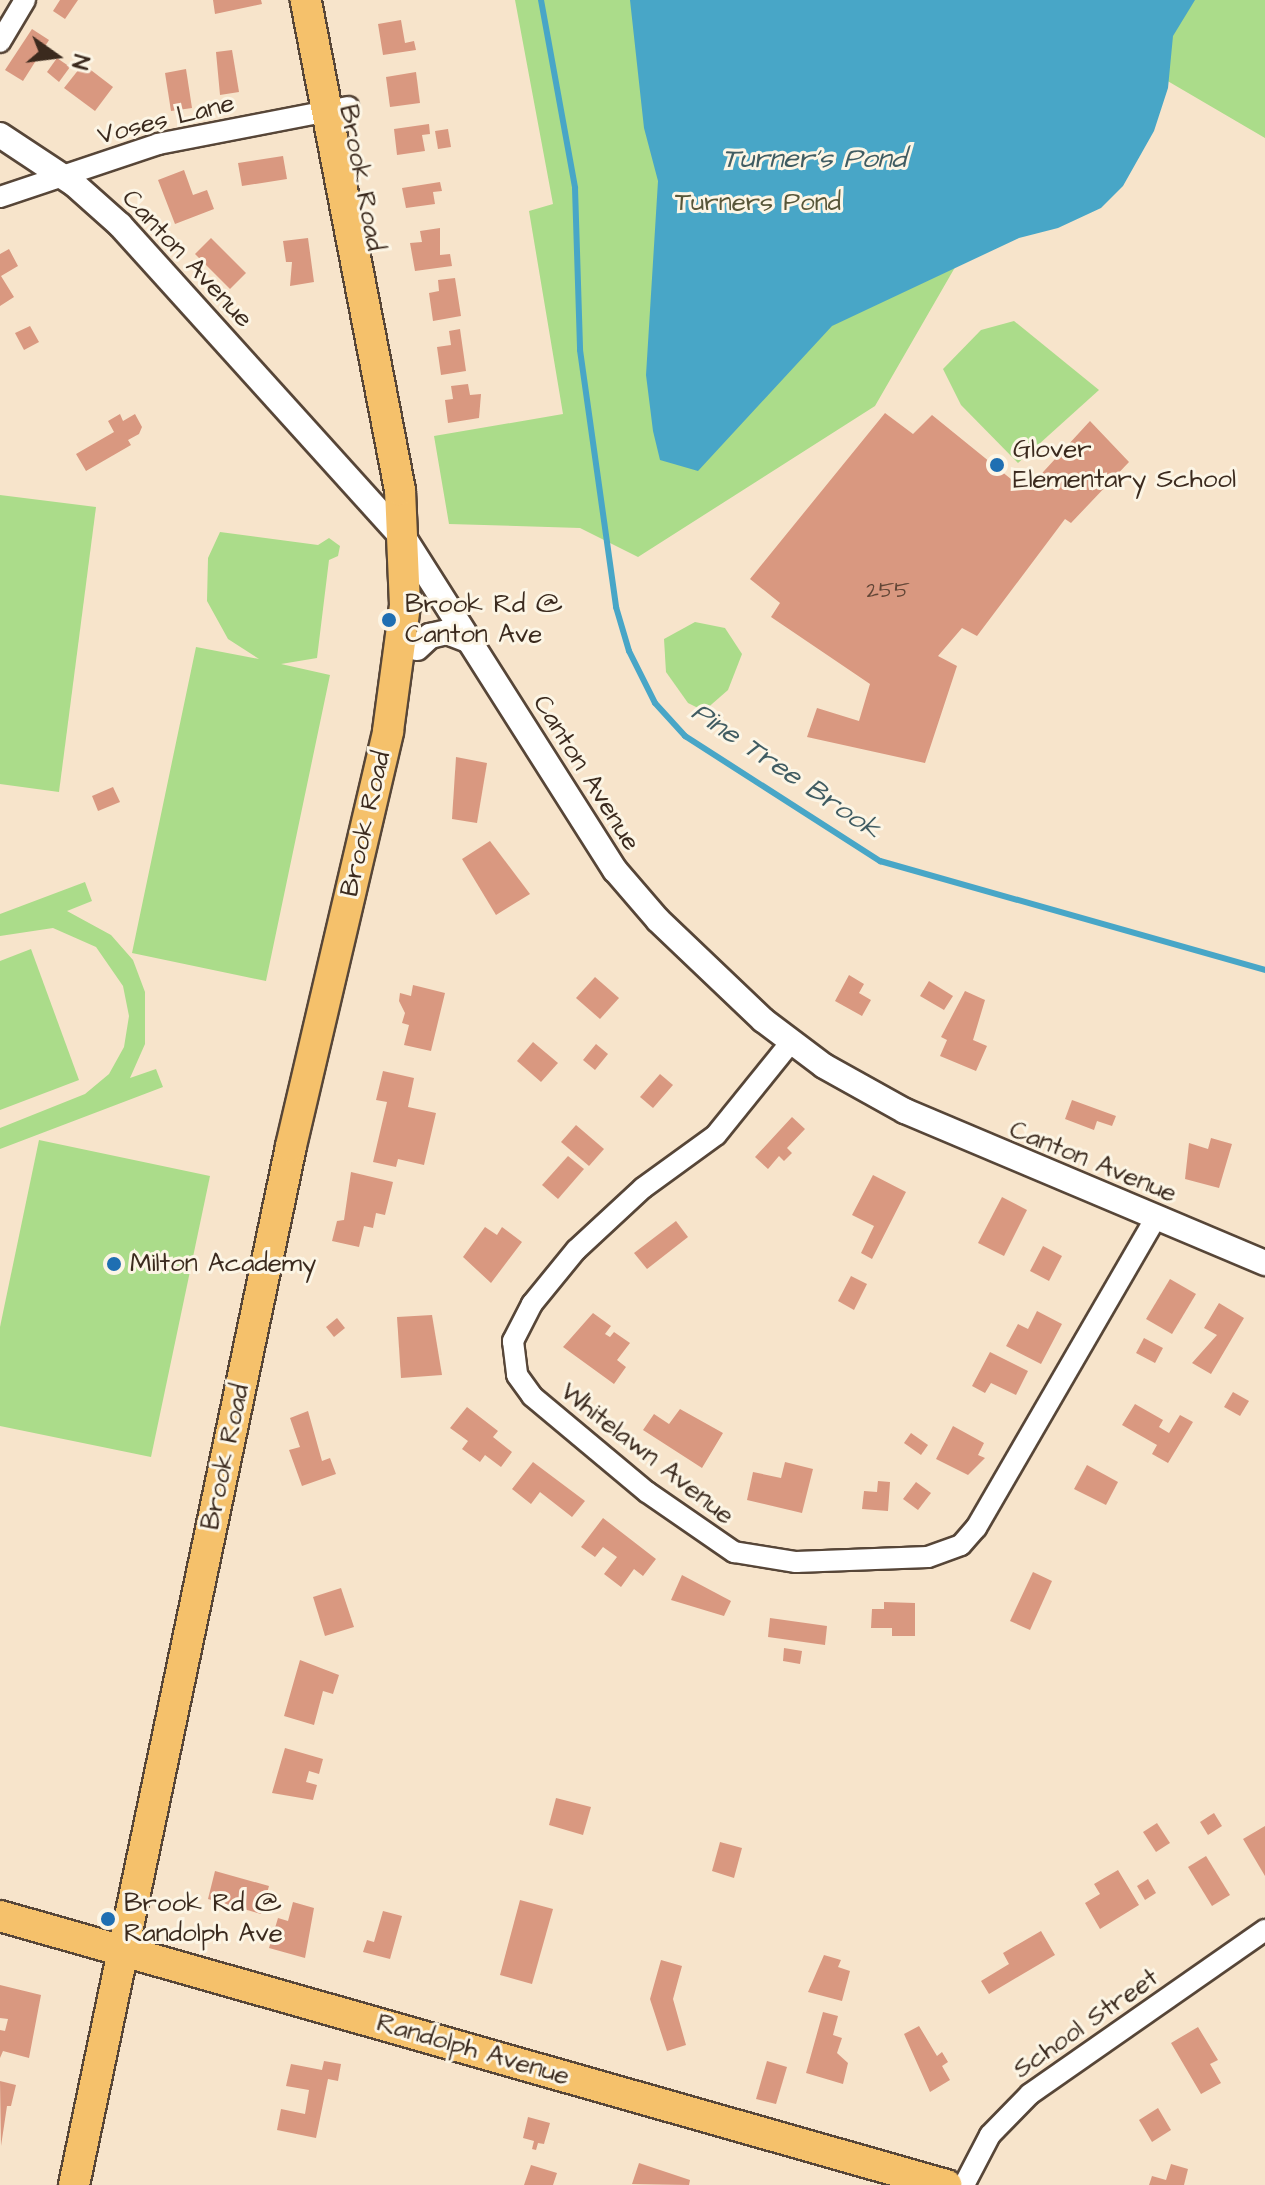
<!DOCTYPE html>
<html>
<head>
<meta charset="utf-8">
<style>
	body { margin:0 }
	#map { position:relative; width:1265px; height:2185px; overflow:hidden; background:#f7e4cb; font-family:"Architects Daughter",sans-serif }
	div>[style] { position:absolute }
	.green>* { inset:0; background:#abdc8a }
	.water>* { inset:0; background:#48a6c7 }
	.stream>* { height:6px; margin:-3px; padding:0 3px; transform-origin:3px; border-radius:3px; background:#48a6c7 }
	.building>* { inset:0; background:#d99880 }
	.roads { filter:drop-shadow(2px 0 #574638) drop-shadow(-2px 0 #574638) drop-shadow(0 2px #574638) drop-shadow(0 -2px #574638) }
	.minor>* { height:20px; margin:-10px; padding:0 10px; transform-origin:10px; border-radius:10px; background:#fff }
	.tertiary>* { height:24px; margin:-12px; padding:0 12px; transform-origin:12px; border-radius:12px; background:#fff }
	.primary>* { height:30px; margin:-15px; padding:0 15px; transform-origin:15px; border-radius:15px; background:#f5c16b }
	.dots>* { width:22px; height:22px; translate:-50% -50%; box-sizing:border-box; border:4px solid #fcf5e5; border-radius:50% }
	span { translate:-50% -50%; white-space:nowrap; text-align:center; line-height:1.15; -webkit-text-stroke:6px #fcf5e5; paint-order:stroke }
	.number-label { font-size:22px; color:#624636 }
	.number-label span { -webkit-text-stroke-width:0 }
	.street-label { font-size:26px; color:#3b2a1e }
	.park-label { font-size:26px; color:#575639 }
	.poi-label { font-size:26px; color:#3b2a1e }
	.left { translate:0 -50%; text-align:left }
	.water-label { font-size:28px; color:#405c62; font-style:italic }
	.north { position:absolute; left:16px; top:16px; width:80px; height:80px; -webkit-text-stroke:6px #fcf5e5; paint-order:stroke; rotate:104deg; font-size:22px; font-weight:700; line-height:32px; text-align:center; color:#3b2a1e }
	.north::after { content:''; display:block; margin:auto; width:28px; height:36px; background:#3b2a1e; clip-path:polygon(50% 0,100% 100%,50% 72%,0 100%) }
</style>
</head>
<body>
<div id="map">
	<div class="green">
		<div style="clip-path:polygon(515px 0,1265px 0,1265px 138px,1089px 35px,875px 406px,638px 557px,580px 528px,449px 524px,434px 436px,563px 414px,529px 211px,553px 204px)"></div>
		<div style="clip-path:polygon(1014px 321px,1099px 390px,1018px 463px,961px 405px,943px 369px,981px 330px)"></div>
		<div style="clip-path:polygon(0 495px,96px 507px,59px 792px,0 784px)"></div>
		<div style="clip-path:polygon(220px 532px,318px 545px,329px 538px,340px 546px,338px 556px,329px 560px,317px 658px,281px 664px,330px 675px,266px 981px,132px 953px,196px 647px,259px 659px,228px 639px,207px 601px,208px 558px)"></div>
		<div style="clip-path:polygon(695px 622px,725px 628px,742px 654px,728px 690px,704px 711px,688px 703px,666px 672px,664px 639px)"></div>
		<div style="clip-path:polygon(85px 882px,92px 901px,67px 911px,111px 935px,133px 960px,145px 992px,145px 1044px,130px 1078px,156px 1069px,163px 1087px,0 1149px,0 1128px,85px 1094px,109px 1074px,124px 1047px,129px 1016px,123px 986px,96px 947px,53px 928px,0 936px,0 914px)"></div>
		<div style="clip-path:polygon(31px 949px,79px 1080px,0 1110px,0 961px)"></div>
		<div style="clip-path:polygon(39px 1140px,210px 1176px,151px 1457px,0 1426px,0 1327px)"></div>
	</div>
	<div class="water">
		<div style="clip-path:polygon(630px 0,1195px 0,1173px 36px,1168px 88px,1154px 131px,1123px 186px,1101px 208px,1058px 228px,1019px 238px,832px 326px,698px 471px,660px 460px,653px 431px,646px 375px,658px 181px,644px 128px)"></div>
	</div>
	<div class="stream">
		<div style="left:541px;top:0;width:191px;rotate:79.7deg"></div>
		<div style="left:575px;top:188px;width:162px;rotate:88.2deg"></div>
		<div style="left:580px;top:350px;width:260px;rotate:82deg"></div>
		<div style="left:616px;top:607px;width:46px;rotate:73.5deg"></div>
		<div style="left:629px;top:651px;width:58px;rotate:63.4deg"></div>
		<div style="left:655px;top:703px;width:45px;rotate:47.7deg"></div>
		<div style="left:685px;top:736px;width:232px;rotate:32.7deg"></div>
		<div style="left:880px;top:861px;width:400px;rotate:15.8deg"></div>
	</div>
	<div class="building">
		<div style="clip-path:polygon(60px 0,78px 0,65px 19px,53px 11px)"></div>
		<div style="clip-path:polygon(213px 0,261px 0,262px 4px,215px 14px)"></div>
		<div style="clip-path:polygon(401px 20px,405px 43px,414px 41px,416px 50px,383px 55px,378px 24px)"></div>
		<div style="clip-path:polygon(32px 29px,49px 40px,23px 81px,5px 70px)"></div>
		<div style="clip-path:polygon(232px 50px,239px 92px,220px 95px,216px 52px)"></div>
		<div style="clip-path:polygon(57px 58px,70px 67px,59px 82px,47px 72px)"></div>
		<div style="clip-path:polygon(83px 64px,113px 87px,95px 111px,64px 88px)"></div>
		<div style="clip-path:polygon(186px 69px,192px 108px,171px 111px,165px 73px)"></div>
		<div style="clip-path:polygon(416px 72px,420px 103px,390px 107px,386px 77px)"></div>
		<div style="clip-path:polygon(429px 124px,430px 134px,422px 135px,425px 151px,397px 155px,394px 129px)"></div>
		<div style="clip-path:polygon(448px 129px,451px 147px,438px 149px,435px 131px)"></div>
		<div style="clip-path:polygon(283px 156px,287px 179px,242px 186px,238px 163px)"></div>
		<div style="clip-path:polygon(184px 170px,193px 195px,207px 190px,214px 209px,175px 224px,158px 180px)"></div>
		<div style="clip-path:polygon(440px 182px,442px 191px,433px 192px,435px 204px,406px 208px,402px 188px)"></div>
		<div style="clip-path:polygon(440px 228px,440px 255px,450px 254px,452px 266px,415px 271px,410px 243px,422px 242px,420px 231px)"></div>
		<div style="clip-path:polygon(211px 238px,246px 273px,230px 289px,195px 254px)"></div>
		<div style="clip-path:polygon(308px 238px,314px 282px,290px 286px,292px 262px,286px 262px,283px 241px)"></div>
		<div style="clip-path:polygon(9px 249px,18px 266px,1px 276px,14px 297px,0 306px,0 254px)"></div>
		<div style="clip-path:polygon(455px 278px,461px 316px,433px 321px,429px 293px,439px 291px,438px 280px)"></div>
		<div style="clip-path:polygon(30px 326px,39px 342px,24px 350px,15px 333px)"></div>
		<div style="clip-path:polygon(460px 329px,466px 371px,441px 375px,437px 347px,451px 345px,449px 331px)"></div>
		<div style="clip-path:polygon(468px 384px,470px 395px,481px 394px,479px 418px,448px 423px,445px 400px,453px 399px,451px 386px)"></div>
		<div style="clip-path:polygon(885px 413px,913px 434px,932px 415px,1022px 488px,1028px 480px,1033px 483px,1090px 421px,1129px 462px,1071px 523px,1065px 519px,977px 636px,962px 628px,938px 656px,957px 666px,925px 763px,807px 737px,817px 708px,859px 721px,870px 684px,771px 617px,780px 603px,750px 579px)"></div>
		<div style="clip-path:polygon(120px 414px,123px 421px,135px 414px,142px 427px,139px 434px,128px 440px,131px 445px,86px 471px,76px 454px,114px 432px,108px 421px)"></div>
		<div style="clip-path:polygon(456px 757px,487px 763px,477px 823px,452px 819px)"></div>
		<div style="clip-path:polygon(113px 787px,120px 802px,98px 811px,92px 796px)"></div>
		<div style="clip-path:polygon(490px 841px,530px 894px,496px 915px,462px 859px)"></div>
		<div style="clip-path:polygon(849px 975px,864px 984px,859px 993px,871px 1000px,862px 1016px,835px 1001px)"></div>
		<div style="clip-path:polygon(595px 977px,619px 998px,600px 1019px,576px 998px)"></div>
		<div style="clip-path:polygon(929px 981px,953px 996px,944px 1010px,920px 996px)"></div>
		<div style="clip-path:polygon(413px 985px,445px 993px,431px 1051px,404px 1045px,409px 1025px,402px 1023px,405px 1013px,399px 1001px,400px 993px,411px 996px)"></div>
		<div style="clip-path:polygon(965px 991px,985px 1000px,973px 1040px,987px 1046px,976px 1071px,940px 1056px,947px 1040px,941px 1037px)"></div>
		<div style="clip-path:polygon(533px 1042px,558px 1063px,541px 1082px,517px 1061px)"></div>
		<div style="clip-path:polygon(596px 1044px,608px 1054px,595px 1070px,583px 1060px)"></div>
		<div style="clip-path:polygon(383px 1071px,414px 1078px,408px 1107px,436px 1113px,424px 1165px,398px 1159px,396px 1167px,373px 1162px,387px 1102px,376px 1100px)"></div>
		<div style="clip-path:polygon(660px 1074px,673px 1085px,653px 1108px,640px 1097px)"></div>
		<div style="clip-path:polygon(1072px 1100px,1116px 1116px,1112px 1126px,1097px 1121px,1094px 1130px,1065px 1119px)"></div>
		<div style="clip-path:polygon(792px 1117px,805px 1129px,787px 1148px,792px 1153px,784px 1161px,779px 1156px,768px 1169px,755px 1157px)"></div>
		<div style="clip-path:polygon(576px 1125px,604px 1149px,589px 1166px,561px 1142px)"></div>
		<div style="clip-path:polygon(1211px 1138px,1232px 1144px,1219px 1188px,1185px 1179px,1189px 1143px,1208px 1149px)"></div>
		<div style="clip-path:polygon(568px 1156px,584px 1169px,558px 1199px,542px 1185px)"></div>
		<div style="clip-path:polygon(351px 1172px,393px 1182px,385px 1215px,376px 1213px,373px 1228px,364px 1226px,359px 1247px,332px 1241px,337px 1221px,344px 1220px)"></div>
		<div style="clip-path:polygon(873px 1175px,906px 1192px,872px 1259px,861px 1253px,874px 1226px,852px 1215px)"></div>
		<div style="clip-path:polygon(1002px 1197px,1027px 1210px,1004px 1256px,978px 1243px)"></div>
		<div style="clip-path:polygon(676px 1221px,688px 1237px,647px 1269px,634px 1253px)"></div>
		<div style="clip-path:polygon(485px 1227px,497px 1235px,502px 1227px,522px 1242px,491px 1283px,463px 1257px)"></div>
		<div style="clip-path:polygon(1043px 1246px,1062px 1256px,1049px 1281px,1030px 1271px)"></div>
		<div style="clip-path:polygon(851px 1276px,867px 1284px,854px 1310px,838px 1301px)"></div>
		<div style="clip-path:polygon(1170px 1279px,1196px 1294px,1172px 1334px,1146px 1319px)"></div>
		<div style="clip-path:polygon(1219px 1303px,1244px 1318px,1211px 1374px,1192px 1363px,1217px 1335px,1204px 1328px)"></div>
		<div style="clip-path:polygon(1037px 1311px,1062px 1324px,1041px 1364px,1006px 1346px,1018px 1324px,1028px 1329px)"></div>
		<div style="clip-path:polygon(593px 1313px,611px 1326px,605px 1334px,610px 1337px,614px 1332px,630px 1343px,617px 1360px,626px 1367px,614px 1384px,563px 1347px)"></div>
		<div style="clip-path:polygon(432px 1315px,442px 1375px,401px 1378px,397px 1317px)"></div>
		<div style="clip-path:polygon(337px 1318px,345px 1328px,334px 1337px,326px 1327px)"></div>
		<div style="clip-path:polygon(1144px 1338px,1163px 1348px,1155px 1363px,1136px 1353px)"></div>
		<div style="clip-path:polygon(990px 1352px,1028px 1371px,1016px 1395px,991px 1383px,985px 1393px,972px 1386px)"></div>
		<div style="clip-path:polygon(1233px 1392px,1249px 1401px,1240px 1416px,1224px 1407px)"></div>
		<div style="clip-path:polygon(1135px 1404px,1163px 1420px,1159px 1427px,1169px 1433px,1180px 1415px,1193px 1422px,1168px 1463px,1152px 1454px,1157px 1445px,1122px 1425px)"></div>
		<div style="clip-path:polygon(467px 1407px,498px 1431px,493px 1437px,512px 1452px,501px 1467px,485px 1455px,480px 1462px,462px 1449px,468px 1441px,450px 1428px)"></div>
		<div style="clip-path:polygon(680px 1409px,723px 1433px,702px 1468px,643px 1430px,654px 1414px,669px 1424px)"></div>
		<div style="clip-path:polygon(308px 1411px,322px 1461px,330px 1458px,336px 1474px,302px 1486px,289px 1450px,300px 1447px,290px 1418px)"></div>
		<div style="clip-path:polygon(953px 1426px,984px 1443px,978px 1455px,985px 1458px,968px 1475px,936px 1459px)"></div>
		<div style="clip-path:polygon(911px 1433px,928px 1445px,921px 1455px,904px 1443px)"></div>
		<div style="clip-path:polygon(533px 1462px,585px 1501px,572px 1517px,540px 1492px,531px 1504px,512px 1489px)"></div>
		<div style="clip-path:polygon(785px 1462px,813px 1469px,802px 1513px,747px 1500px,753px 1472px,781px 1478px)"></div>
		<div style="clip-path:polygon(1087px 1465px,1118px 1482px,1106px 1505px,1074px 1489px)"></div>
		<div style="clip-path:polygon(878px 1481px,890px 1482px,888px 1511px,862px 1509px,864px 1491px,877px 1492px)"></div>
		<div style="clip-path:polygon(916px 1482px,931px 1493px,918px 1510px,903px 1499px)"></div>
		<div style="clip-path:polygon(603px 1518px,656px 1559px,643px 1576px,634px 1569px,621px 1587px,604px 1574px,617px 1557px,603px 1547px,595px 1557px,581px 1547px)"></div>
		<div style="clip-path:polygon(1033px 1572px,1052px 1581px,1030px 1630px,1010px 1621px)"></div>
		<div style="clip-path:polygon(682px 1575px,731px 1601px,724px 1616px,671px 1600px)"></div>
		<div style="clip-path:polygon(341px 1588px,354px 1627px,325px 1636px,313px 1597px)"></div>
		<div style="clip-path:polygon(884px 1602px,915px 1603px,915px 1636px,892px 1636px,892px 1628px,871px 1628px,872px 1609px,884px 1609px)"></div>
		<div style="clip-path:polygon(770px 1618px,827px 1626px,825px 1645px,768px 1637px)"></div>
		<div style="clip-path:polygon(784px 1648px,802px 1651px,800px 1664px,783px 1661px)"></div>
		<div style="clip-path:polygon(300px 1660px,339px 1675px,333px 1694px,323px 1691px,314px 1725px,284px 1716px)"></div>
		<div style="clip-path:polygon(285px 1748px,323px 1759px,319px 1774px,309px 1771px,306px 1782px,317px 1785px,313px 1800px,272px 1793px)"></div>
		<div style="clip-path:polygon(556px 1798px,591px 1807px,583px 1835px,549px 1825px)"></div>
		<div style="clip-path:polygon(1214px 1813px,1222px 1826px,1208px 1835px,1200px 1822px)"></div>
		<div style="clip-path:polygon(1157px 1823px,1170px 1843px,1156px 1852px,1143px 1832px)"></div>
		<div style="clip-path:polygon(1265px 1826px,1265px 1876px,1243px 1839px)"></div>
		<div style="clip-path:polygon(720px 1842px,742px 1848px,734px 1878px,712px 1871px)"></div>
		<div style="clip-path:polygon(1206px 1856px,1230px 1895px,1212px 1906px,1188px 1867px)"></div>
		<div style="clip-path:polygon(1118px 1870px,1139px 1905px,1100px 1929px,1085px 1903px,1100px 1894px,1094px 1884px)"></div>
		<div style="clip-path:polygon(215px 1871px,269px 1886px,261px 1914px,208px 1899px)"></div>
		<div style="clip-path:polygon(1148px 1879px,1156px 1893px,1145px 1900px,1137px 1886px)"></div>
		<div style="clip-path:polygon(520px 1900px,553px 1909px,532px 1984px,500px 1975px)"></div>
		<div style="clip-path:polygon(293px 1902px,314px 1908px,305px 1958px,269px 1948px,278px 1918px,288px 1921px)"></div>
		<div style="clip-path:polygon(383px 1911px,402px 1916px,390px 1959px,363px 1952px,367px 1940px,374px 1942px)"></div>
		<div style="clip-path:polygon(1041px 1931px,1055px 1955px,989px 1994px,981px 1981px,1009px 1964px,1003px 1953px)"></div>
		<div style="clip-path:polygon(824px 1955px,841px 1960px,838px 1967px,850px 1971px,842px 2001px,808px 1992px)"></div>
		<div style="clip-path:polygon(661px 1960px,682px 1966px,673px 1999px,686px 2045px,667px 2051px,650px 1999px)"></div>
		<div style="clip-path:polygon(0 1985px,41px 1995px,29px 2058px,3px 2051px,0 2058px,0 2030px,5px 2031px,8px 2019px,0 2018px)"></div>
		<div style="clip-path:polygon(823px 2012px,838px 2016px,833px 2035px,842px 2038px,837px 2053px,848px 2063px,843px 2084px,806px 2073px)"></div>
		<div style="clip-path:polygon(919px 2026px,937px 2056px,942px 2052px,948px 2062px,942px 2066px,950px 2080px,930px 2092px,904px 2034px)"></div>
		<div style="clip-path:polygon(1198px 2027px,1218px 2060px,1210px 2064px,1221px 2083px,1201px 2094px,1171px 2043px)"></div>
		<div style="clip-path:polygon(324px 2061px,341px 2064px,338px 2081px,328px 2079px,316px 2138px,277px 2130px,281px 2109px,305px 2114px,309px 2090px,286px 2086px,291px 2064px,322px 2070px)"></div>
		<div style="clip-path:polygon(767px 2061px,787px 2067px,776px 2104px,756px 2099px)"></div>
		<div style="clip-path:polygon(0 2081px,16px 2085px,11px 2106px,7px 2106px,1px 2146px)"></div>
		<div style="clip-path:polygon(1158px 2108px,1171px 2130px,1152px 2142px,1139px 2120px)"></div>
		<div style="clip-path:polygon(528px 2117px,550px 2123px,544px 2144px,538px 2143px,536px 2150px,532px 2149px,534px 2141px,523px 2138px)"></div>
		<div style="clip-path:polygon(639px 2163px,690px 2180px,689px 2185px,632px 2184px)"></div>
		<div style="clip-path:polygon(1171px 2164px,1188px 2169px,1184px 2185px,1149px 2185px,1152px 2176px,1166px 2180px)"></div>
		<div style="clip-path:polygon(531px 2165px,557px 2173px,553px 2185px,524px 2185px)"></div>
	</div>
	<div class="roads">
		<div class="minor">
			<div style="left:0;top:42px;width:49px;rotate:-59.2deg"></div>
			<div style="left:0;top:197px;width:167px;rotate:-18.5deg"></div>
			<div style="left:158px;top:144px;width:194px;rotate:-11deg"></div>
			<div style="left:791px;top:1042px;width:119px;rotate:128.9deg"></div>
			<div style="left:716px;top:1135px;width:90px;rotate:144deg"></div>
			<div style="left:643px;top:1188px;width:91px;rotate:137.2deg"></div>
			<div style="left:576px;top:1250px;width:70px;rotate:129.2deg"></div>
			<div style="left:532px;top:1304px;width:42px;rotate:117.2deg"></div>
			<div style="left:513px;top:1341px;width:34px;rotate:83deg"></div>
			<div style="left:517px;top:1375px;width:26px;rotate:54deg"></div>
			<div style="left:532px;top:1396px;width:150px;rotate:39.9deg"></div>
			<div style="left:647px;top:1492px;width:106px;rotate:34.6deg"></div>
			<div style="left:734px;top:1552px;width:63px;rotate:9.2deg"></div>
			<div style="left:796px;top:1562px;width:132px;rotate:-2.2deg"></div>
			<div style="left:928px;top:1557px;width:35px;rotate:-20deg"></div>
			<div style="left:961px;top:1545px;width:23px;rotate:-49deg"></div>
			<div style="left:976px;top:1528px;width:359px;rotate:-59.9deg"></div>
			<div style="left:964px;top:2185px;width:56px;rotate:-62.5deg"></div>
			<div style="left:990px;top:2135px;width:57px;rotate:-45.7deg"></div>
			<div style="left:1030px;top:2094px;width:287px;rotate:-34.9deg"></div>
		</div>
		<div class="tertiary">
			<div style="left:0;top:135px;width:89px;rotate:33.5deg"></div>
			<div style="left:74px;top:184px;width:62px;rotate:41.7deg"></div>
			<div style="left:120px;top:225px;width:426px;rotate:47.9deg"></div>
			<div style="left:406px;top:541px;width:390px;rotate:57.6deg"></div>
			<div style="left:615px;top:870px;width:66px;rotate:49.3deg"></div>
			<div style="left:658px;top:920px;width:145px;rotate:43.6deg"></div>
			<div style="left:763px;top:1020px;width:76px;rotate:37deg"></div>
			<div style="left:824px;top:1066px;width:93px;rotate:29.1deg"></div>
			<div style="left:905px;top:1111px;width:391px;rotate:22.9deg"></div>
			<div style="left:417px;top:648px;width:18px;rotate:-43deg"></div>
			<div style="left:430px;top:636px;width:17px;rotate:-13deg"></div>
			<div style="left:447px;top:632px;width:28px;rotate:21deg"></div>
		</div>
		<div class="primary">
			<div style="left:0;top:1916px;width:984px;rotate:15.87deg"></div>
			<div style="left:74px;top:2185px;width:1061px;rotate:-78.2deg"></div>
			<div style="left:291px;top:1146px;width:426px;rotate:-76.8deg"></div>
			<div style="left:388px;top:731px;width:127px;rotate:-82.3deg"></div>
			<div style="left:405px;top:605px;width:115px;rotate:-92.5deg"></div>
			<div style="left:400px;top:490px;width:499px;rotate:-100.9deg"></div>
		</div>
	</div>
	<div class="dots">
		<div style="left:997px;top:465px;background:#1f6fb2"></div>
		<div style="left:389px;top:620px;background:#1f6fb2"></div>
		<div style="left:114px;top:1264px;background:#1f6fb2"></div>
		<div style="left:108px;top:1919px;background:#1f6fb2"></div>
	</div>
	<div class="number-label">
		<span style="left:888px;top:591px">255</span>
	</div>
	<div class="street-label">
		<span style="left:166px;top:120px;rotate:-14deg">Voses Lane</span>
		<span style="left:361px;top:178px;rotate:79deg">Brook Road</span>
		<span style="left:187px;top:259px;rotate:47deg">Canton Avenue</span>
		<span style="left:586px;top:773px;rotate:58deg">Canton Avenue</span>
		<span style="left:366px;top:824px;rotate:-77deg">Brook Road</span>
		<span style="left:1093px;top:1162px;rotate:22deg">Canton Avenue</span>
		<span style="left:647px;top:1454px;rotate:38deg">Whitelawn Avenue</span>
		<span style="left:226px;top:1457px;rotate:-78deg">Brook Road</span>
		<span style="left:1086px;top:2024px;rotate:-35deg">School Street</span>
		<span style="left:473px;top:2050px;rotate:16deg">Randolph Avenue</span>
	</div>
	<div class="park-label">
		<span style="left:758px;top:203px">Turners Pond</span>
	</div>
	<div class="poi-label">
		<span class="left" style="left:1013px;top:465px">Glover<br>Elementary School</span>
		<span class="left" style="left:405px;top:620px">Brook Rd @<br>Canton Ave</span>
		<span class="left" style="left:130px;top:1264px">Milton Academy</span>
		<span class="left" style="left:124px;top:1919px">Brook Rd @<br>Randolph Ave</span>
	</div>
	<div class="water-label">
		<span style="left:814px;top:159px">Turner's Pond</span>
		<span style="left:786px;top:771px;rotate:34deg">Pine Tree Brook</span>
	</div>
	<div class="north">N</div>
</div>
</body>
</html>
